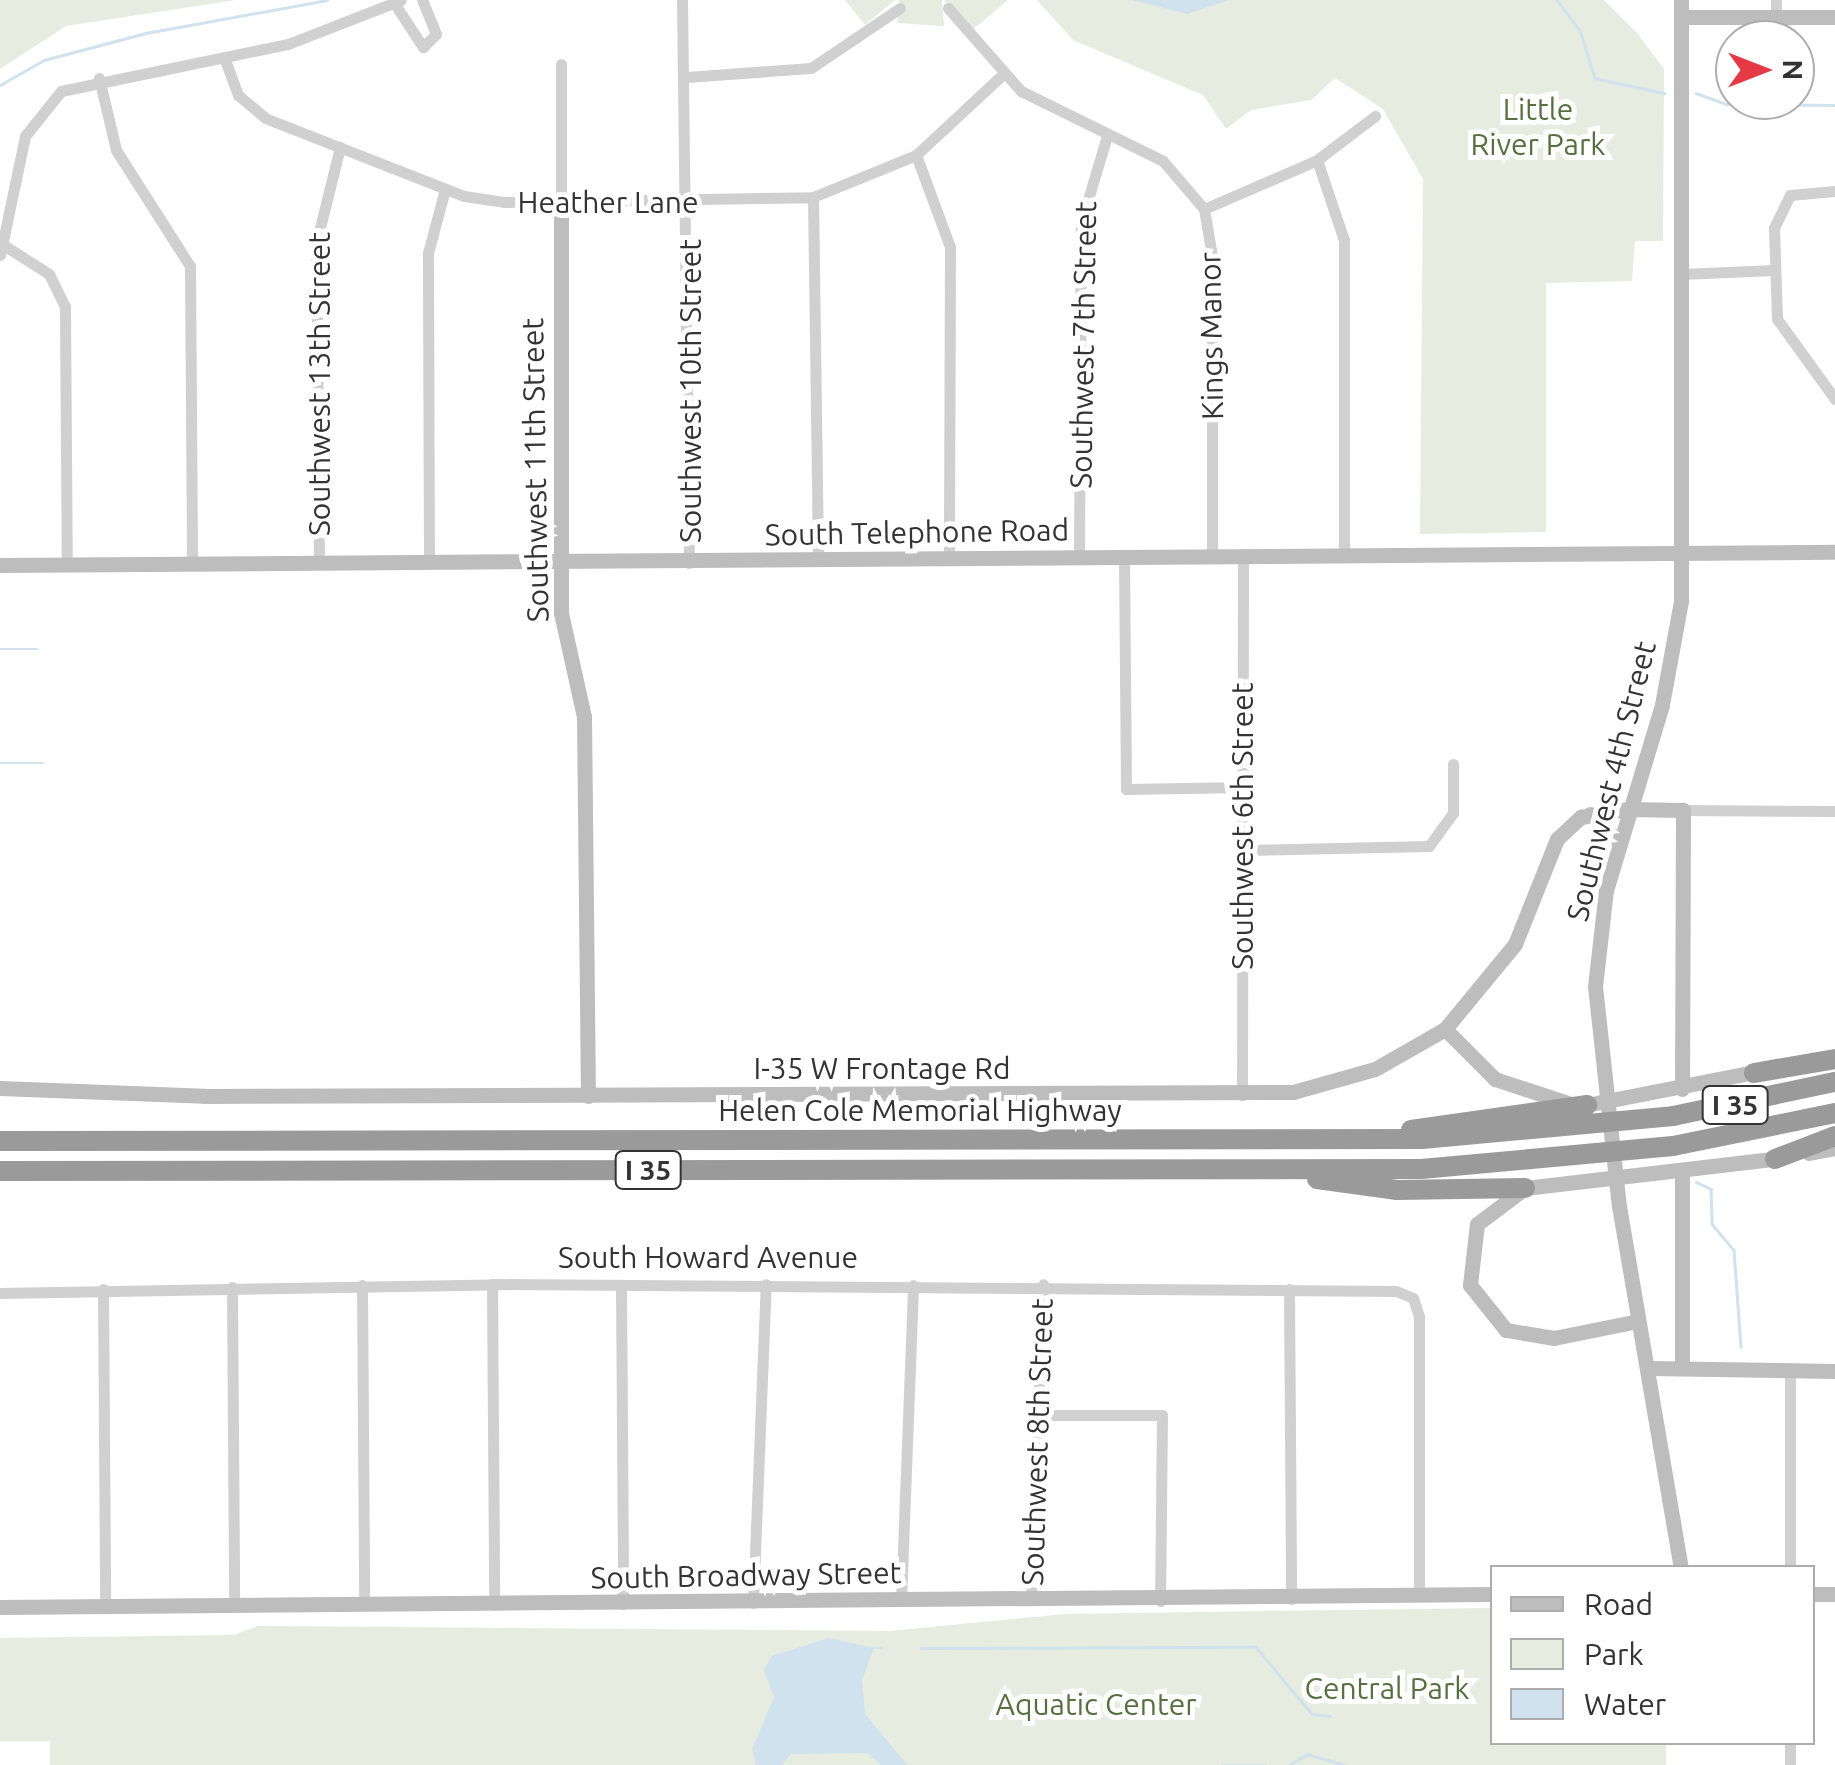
<!DOCTYPE html>
<html>
<head>
<meta charset="utf-8">
<style>
	body { margin:0 }
	#map { position:relative; width:1835px; height:1765px; overflow:hidden; background:#fff; font-family:Ubuntu,sans-serif }
	div>[style] { position:absolute }
	.green>* { inset:0; background:#e6ecdf }
	.water>* { inset:0; background:#cfe2ee }
	.stream>* { height:2.5px; margin:-1.25px; padding:0 1.25px; transform-origin:1.25px; border-radius:1.25px; background:#cfe2ee }
	.street>* { height:11px; margin:-5.5px; padding:0 5.5px; transform-origin:5.5px; border-radius:5.5px; background:#d0d0d0 }
	.secondary>* { height:15px; margin:-7.5px; padding:0 7.5px; transform-origin:7.5px; border-radius:7.5px; background:#bdbdbd }
	.highway>* { height:20px; margin:-10px; padding:0 10px; transform-origin:10px; border-radius:10px; background:#9a9a9a }
	span { translate:-50% -50%; white-space:nowrap; text-align:center; line-height:1.15; -webkit-text-stroke:10px #fff; paint-order:stroke }
	.shield-label span { padding:2px 8px; background:#fff; border:2px solid; border-radius:8px; -webkit-text-stroke-width:0 }
	.shield-label { font-size:28px; color:#333; font-weight:700 }
	.park-label { font-size:30px; color:#56703f }
	.street-label { font-size:30px; color:#333 }
	.legend { position:absolute; left:1490px; top:1565px; width:325px; height:180px; box-sizing:border-box; background:#fff; border:2px solid #adadad; margin:0; padding:12px 18px; list-style:none; font-size:30px; color:#333 }
	.legend li { display:flex; align-items:center; gap:20px; height:50px }
	.legend b { width:50px; border:2px solid #adadad }
	.north { position:absolute; left:1715px; top:20px; width:100px; height:100px; box-sizing:border-box; background:#fff; border:2px solid #adadad; border-radius:50%; rotate:90deg; font-size:28px; font-weight:700; line-height:40px; text-align:center; color:#333 }
	.north::after { content:''; display:block; margin:auto; width:35px; height:45px; background:#e63946; clip-path:polygon(50% 0,100% 100%,50% 72%,0 100%) }
</style>
</head>
<body>
<div id="map">
	<div class="green">
		<div style="clip-path:polygon(0 0,236px 0,66px 26px,0 69px)"></div>
		<div style="clip-path:polygon(845px 0,895px 0,865px 25px)"></div>
		<div style="clip-path:polygon(899px 0,942px 0,944px 26px,897px 23px)"></div>
		<div style="clip-path:polygon(944px 0,1008px 0,971px 31px)"></div>
		<div style="clip-path:polygon(1037px 0,1604px 0,1637px 33px,1664px 69px,1663px 241px,1635px 241px,1632px 281px,1546px 283px,1546px 532px,1420px 534px,1423px 179px,1383px 109px,1335px 78px,1311px 100px,1251px 110px,1226px 129px,1203px 95px,1073px 40px)"></div>
		<div style="clip-path:polygon(1492px 1608px,1492px 1742px,1666px 1743px,1666px 1765px,50px 1765px,50px 1741px,0 1741px,0 1638px,234px 1635px,258px 1626px,890px 1631px,1065px 1614px)"></div>
	</div>
	<div class="water">
		<div style="clip-path:polygon(1132px 0,1229px 0,1187px 14px)"></div>
		<div style="clip-path:polygon(829px 1638px,874px 1648px,862px 1680px,865px 1714px,907px 1765px,881px 1765px,867px 1753px,791px 1754px,782px 1765px,756px 1765px,752px 1749px,774px 1697px,764px 1670px,772px 1656px)"></div>
	</div>
	<div class="stream">
		<div style="left:1557px;top:0;width:38px;rotate:53deg"></div>
		<div style="left:1580px;top:30px;width:50px;rotate:72.6deg"></div>
		<div style="left:1595px;top:78px;width:71px;rotate:12.3deg"></div>
		<div style="left:0;top:85px;width:51px;rotate:-29.6deg"></div>
		<div style="left:44px;top:60px;width:106px;rotate:-14.8deg"></div>
		<div style="left:146px;top:33px;width:184px;rotate:-10.3deg"></div>
		<div style="left:1696px;top:93px;width:33px;rotate:20deg"></div>
		<div style="left:1727px;top:104px;width:108px;rotate:0.5deg"></div>
		<div style="left:0;top:649px;width:37px"></div>
		<div style="left:0;top:763px;width:43px"></div>
		<div style="left:1696px;top:1182px;width:17px;rotate:25deg"></div>
		<div style="left:1711px;top:1189px;width:35px;rotate:88deg"></div>
		<div style="left:1712px;top:1224px;width:34px;rotate:50deg"></div>
		<div style="left:1734px;top:1250px;width:97px;rotate:85.9deg"></div>
		<div style="left:874px;top:1648px;width:7px"></div>
		<div style="left:921px;top:1648px;width:335px;rotate:-0.2deg"></div>
		<div style="left:1256px;top:1647px;width:87px;rotate:50.1deg"></div>
		<div style="left:1312px;top:1714px;width:18px;rotate:6deg"></div>
		<div style="left:1222px;top:1765px;width:44px"></div>
		<div style="left:1289px;top:1765px;width:21px;rotate:-31deg"></div>
		<div style="left:1307px;top:1754px;width:40px;rotate:16deg"></div>
	</div>
	<div class="street">
		<div style="left:682px;top:0;width:563px;rotate:89.29deg"></div>
		<div style="left:394px;top:3px;width:53px;rotate:56.6deg"></div>
		<div style="left:423px;top:47px;width:18px;rotate:-45deg"></div>
		<div style="left:436px;top:34px;width:37px;rotate:-112deg"></div>
		<div style="left:948px;top:8px;width:111px;rotate:48.7deg"></div>
		<div style="left:1021px;top:91px;width:158px;rotate:26.2deg"></div>
		<div style="left:1163px;top:161px;width:63px;rotate:49.5deg"></div>
		<div style="left:1204px;top:209px;width:48px;rotate:80.3deg"></div>
		<div style="left:1212px;top:256px;width:301px;rotate:90deg"></div>
		<div style="left:1776px;top:17px;width:17px;rotate:-90deg"></div>
		<div style="left:224px;top:57px;width:40px;rotate:69.8deg"></div>
		<div style="left:238px;top:95px;width:35px;rotate:40deg"></div>
		<div style="left:265px;top:118px;width:214px;rotate:21.4deg"></div>
		<div style="left:464px;top:196px;width:40px;rotate:8.5deg"></div>
		<div style="left:504px;top:202px;width:309px;rotate:-0.9deg"></div>
		<div style="left:813px;top:197px;width:111px;rotate:-22.2deg"></div>
		<div style="left:916px;top:155px;width:117px;rotate:-42.9deg"></div>
		<div style="left:561px;top:64px;width:138px;rotate:90deg"></div>
		<div style="left:687px;top:77px;width:124px;rotate:-4.2deg"></div>
		<div style="left:811px;top:68px;width:107px;rotate:-34deg"></div>
		<div style="left:99px;top:78px;width:74px;rotate:76.7deg"></div>
		<div style="left:116px;top:150px;width:138px;rotate:57.5deg"></div>
		<div style="left:190px;top:266px;width:299px;rotate:89.6deg"></div>
		<div style="left:916px;top:155px;width:98px;rotate:69.7deg"></div>
		<div style="left:950px;top:247px;width:312px;rotate:90.2deg"></div>
		<div style="left:1317px;top:160px;width:84px;rotate:71.4deg"></div>
		<div style="left:1344px;top:240px;width:316px;rotate:90deg"></div>
		<div style="left:1835px;top:191px;width:45px;rotate:174.9deg"></div>
		<div style="left:1790px;top:195px;width:37px;rotate:116deg"></div>
		<div style="left:1774px;top:228px;width:91px;rotate:88.1deg"></div>
		<div style="left:1777px;top:319px;width:99px;rotate:54.1deg"></div>
		<div style="left:813px;top:197px;width:363px;rotate:89.2deg"></div>
		<div style="left:1204px;top:209px;width:123px;rotate:-23.4deg"></div>
		<div style="left:1317px;top:160px;width:73px;rotate:-37.2deg"></div>
		<div style="left:5px;top:246px;width:52px;rotate:32.5deg"></div>
		<div style="left:49px;top:274px;width:37px;rotate:64deg"></div>
		<div style="left:65px;top:307px;width:259px;rotate:89.6deg"></div>
		<div style="left:0;top:255px;width:122px;rotate:-78.1deg"></div>
		<div style="left:25px;top:136px;width:58px;rotate:-51.3deg"></div>
		<div style="left:61px;top:91px;width:232px;rotate:-11.7deg"></div>
		<div style="left:288px;top:44px;width:121px;rotate:-21.3deg"></div>
		<div style="left:1681px;top:274px;width:93px;rotate:-2.5deg"></div>
		<div style="left:1079px;top:558px;width:335px;rotate:-89.7deg"></div>
		<div style="left:1081px;top:223px;width:91px;rotate:-73.4deg"></div>
		<div style="left:1124px;top:558px;width:231px;rotate:89.5deg"></div>
		<div style="left:1126px;top:789px;width:117px;rotate:-1deg"></div>
		<div style="left:429px;top:563px;width:310px;rotate:-90.2deg"></div>
		<div style="left:428px;top:253px;width:66px;rotate:-75.1deg"></div>
		<div style="left:319px;top:564px;width:320px;rotate:-90.5deg"></div>
		<div style="left:316px;top:244px;width:100px;rotate:-76.1deg"></div>
		<div style="left:1683px;top:810px;width:152px;rotate:0.4deg"></div>
		<div style="left:1242px;top:850px;width:187px;rotate:-1.2deg"></div>
		<div style="left:1429px;top:846px;width:41px;rotate:-54deg"></div>
		<div style="left:1453px;top:813px;width:49px;rotate:-90deg"></div>
		<div style="left:1242px;top:1095px;width:538px;rotate:-89.89deg"></div>
		<div style="left:492px;top:1284px;width:321px;rotate:89.6deg"></div>
		<div style="left:362px;top:1285px;width:320px;rotate:89.6deg"></div>
		<div style="left:621px;top:1286px;width:318px;rotate:89.6deg"></div>
		<div style="left:232px;top:1287px;width:319px;rotate:89.6deg"></div>
		<div style="left:103px;top:1289px;width:318px;rotate:89.6deg"></div>
		<div style="left:1289px;top:1289px;width:310px;rotate:89.6deg"></div>
		<div style="left:0;top:1293px;width:492px;rotate:-1deg"></div>
		<div style="left:492px;top:1284px;width:904px;rotate:0.44deg"></div>
		<div style="left:1396px;top:1291px;width:18px;rotate:22deg"></div>
		<div style="left:1413px;top:1298px;width:20px;rotate:72deg"></div>
		<div style="left:1419px;top:1317px;width:279px;rotate:90deg"></div>
		<div style="left:1790px;top:1371px;width:197px;rotate:90deg"></div>
		<div style="left:1043px;top:1415px;width:119px"></div>
		<div style="left:1162px;top:1415px;width:186px;rotate:90.6deg"></div>
		<div style="left:1031px;top:1600px;width:316px;rotate:-87.8deg"></div>
		<div style="left:901px;top:1601px;width:316px;rotate:-87.8deg"></div>
		<div style="left:753px;top:1603px;width:319px;rotate:-87.7deg"></div>
		<div style="left:1790px;top:1765px;width:23px;rotate:-90deg"></div>
	</div>
	<div class="secondary">
		<div style="left:1681px;top:0;width:601px;rotate:90deg"></div>
		<div style="left:1681px;top:601px;width:106px;rotate:100.4deg"></div>
		<div style="left:1662px;top:705px;width:193px;rotate:106.8deg"></div>
		<div style="left:1606px;top:890px;width:97px;rotate:96.5deg"></div>
		<div style="left:1595px;top:986px;width:221px;rotate:83.8deg"></div>
		<div style="left:1619px;top:1206px;width:367px;rotate:80.3deg"></div>
		<div style="left:1681px;top:17px;width:154px"></div>
		<div style="left:561px;top:202px;width:411px;rotate:90deg"></div>
		<div style="left:561px;top:613px;width:107px;rotate:77.5deg"></div>
		<div style="left:584px;top:717px;width:379px;rotate:89.4deg"></div>
		<div style="left:0;top:565px;width:1835px;rotate:-0.41deg"></div>
		<div style="left:1590px;top:814px;width:39px;rotate:44deg"></div>
		<div style="left:1445px;top:1029px;width:71px;rotate:45deg"></div>
		<div style="left:1495px;top:1079px;width:77px;rotate:18.2deg"></div>
		<div style="left:0;top:1088px;width:204px;rotate:2.2deg"></div>
		<div style="left:204px;top:1096px;width:1089px;rotate:-0.21deg"></div>
		<div style="left:1293px;top:1092px;width:85px;rotate:-15.7deg"></div>
		<div style="left:1375px;top:1069px;width:81px;rotate:-29.7deg"></div>
		<div style="left:1445px;top:1029px;width:110px;rotate:-50.5deg"></div>
		<div style="left:1515px;top:944px;width:113px;rotate:-68.2deg"></div>
		<div style="left:1557px;top:839px;width:33px;rotate:-43deg"></div>
		<div style="left:1581px;top:817px;width:48px;rotate:-9.7deg"></div>
		<div style="left:1628px;top:809px;width:55px;rotate:1deg"></div>
		<div style="left:1683px;top:810px;width:279px;rotate:90.2deg"></div>
		<div style="left:1596px;top:1103px;width:171px;rotate:-11.1deg"></div>
		<div style="left:1809px;top:1153px;width:26px;rotate:-11deg"></div>
		<div style="left:1682px;top:1171px;width:197px;rotate:90deg"></div>
		<div style="left:1638px;top:1321px;width:86px;rotate:168.6deg"></div>
		<div style="left:1554px;top:1338px;width:49px;rotate:-170.5deg"></div>
		<div style="left:1506px;top:1330px;width:58px;rotate:-128.7deg"></div>
		<div style="left:1470px;top:1285px;width:61px;rotate:-83.5deg"></div>
		<div style="left:1477px;top:1224px;width:60px;rotate:-36.9deg"></div>
		<div style="left:1525px;top:1188px;width:258px;rotate:-6.7deg"></div>
		<div style="left:1648px;top:1368px;width:187px;rotate:0.9deg"></div>
		<div style="left:1812px;top:1594px;width:23px"></div>
		<div style="left:0;top:1607px;width:1492px;rotate:-0.5deg"></div>
	</div>
	<div class="highway">
		<div style="left:1754px;top:1073px;width:82px;rotate:-9.8deg"></div>
		<div style="left:1411px;top:1130px;width:178px;rotate:-8.1deg"></div>
		<div style="left:0;top:1141px;width:1422px;rotate:-0.08deg"></div>
		<div style="left:1422px;top:1139px;width:252px;rotate:-5.2deg"></div>
		<div style="left:1673px;top:1116px;width:166px;rotate:-11.9deg"></div>
		<div style="left:1775px;top:1159px;width:64px;rotate:-21deg"></div>
		<div style="left:0;top:1171px;width:1421px;rotate:-0.08deg"></div>
		<div style="left:1421px;top:1169px;width:253px;rotate:-5.2deg"></div>
		<div style="left:1673px;top:1146px;width:165px;rotate:-11.5deg"></div>
		<div style="left:1317px;top:1179px;width:81px;rotate:7.8deg"></div>
		<div style="left:1397px;top:1190px;width:128px;rotate:-0.9deg"></div>
	</div>
	<div class="shield-label">
		<span style="left:1735px;top:1105px">I 35</span>
		<span style="left:648px;top:1170px">I 35</span>
	</div>
	<div class="park-label">
		<span style="left:1538px;top:126px">Little<br>River Park</span>
		<span style="left:1387px;top:1688px">Central Park</span>
		<span style="left:1096px;top:1704px">Aquatic Center</span>
	</div>
	<div class="street-label">
		<span style="left:608px;top:202px">Heather Lane</span>
		<span style="left:1211px;top:336px;rotate:-91deg">Kings Manor</span>
		<span style="left:1083px;top:345px;rotate:-89deg">Southwest 7th Street</span>
		<span style="left:319px;top:384px;rotate:-90deg">Southwest 13th Street</span>
		<span style="left:690px;top:391px;rotate:-90deg">Southwest 10th Street</span>
		<span style="left:535px;top:470px;rotate:-91deg">Southwest 11th Street</span>
		<span style="left:917px;top:532px;rotate:-1deg">South Telephone Road</span>
		<span style="left:1611px;top:781px;rotate:-76deg">Southwest 4th Street</span>
		<span style="left:1242px;top:826px;rotate:-90deg">Southwest 6th Street</span>
		<span style="left:882px;top:1068px">I-35 W Frontage Rd</span>
		<span style="left:920px;top:1110px">Helen Cole Memorial Highway</span>
		<span style="left:708px;top:1257px">South Howard Avenue</span>
		<span style="left:1037px;top:1442px;rotate:-88deg">Southwest 8th Street</span>
		<span style="left:746px;top:1575px;rotate:-1deg">South Broadway Street</span>
	</div>
	<ul class="legend">
	<li><b style="height:12px;background:#bdbdbd"></b>Road</li>
	<li><b style="height:28px;background:#e6ecdf"></b>Park</li>
	<li><b style="height:28px;background:#cfe2ee"></b>Water</li>
	</ul>
	<div class="north">N</div>
</div>
</body>
</html>
